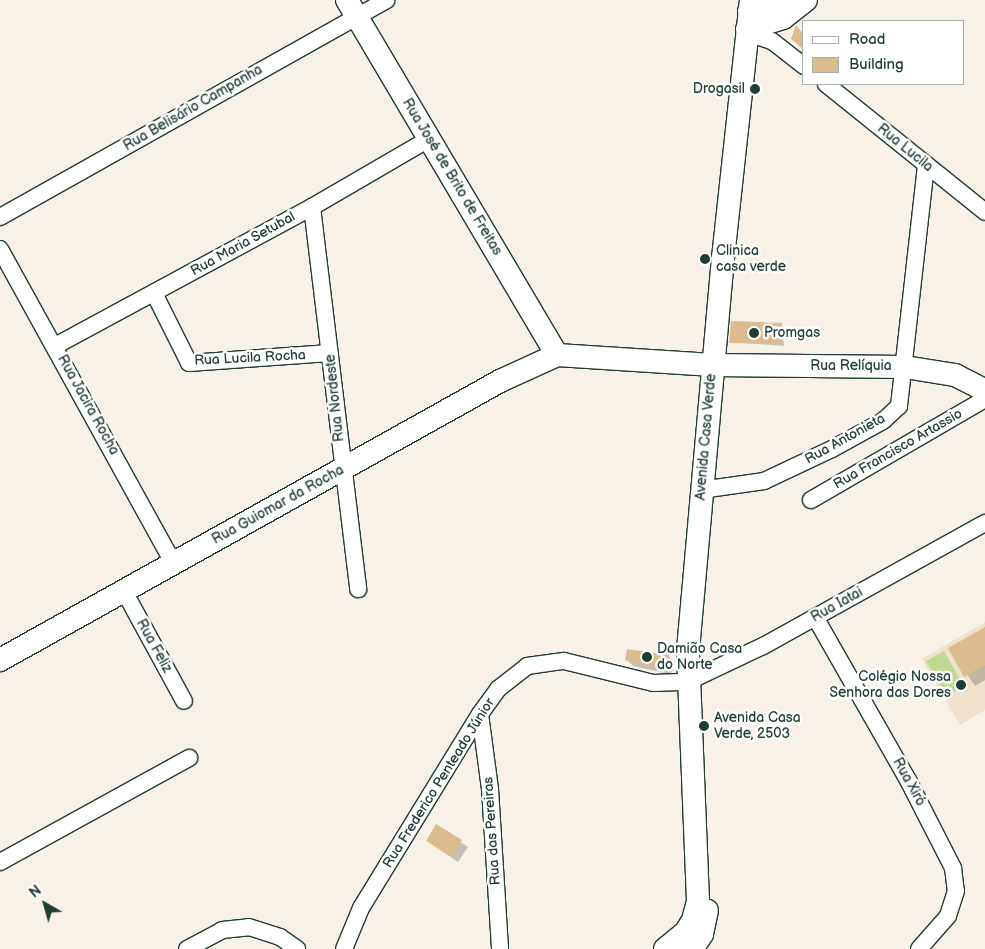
<!DOCTYPE html>
<html>
<head>
<meta charset="utf-8">
<style>
	body { margin:0 }
	#map { position:relative; width:985px; height:949px; overflow:hidden; background:#f8f1e8; font-family:"Balsamiq Sans",sans-serif }
	div>[style] { position:absolute }
	.built>* { inset:0; background:#f0e1cd }
	.green>* { inset:0; background:#c0d990 }
	.shadow>* { inset:0; background:#0003 }
	.building>* { inset:0; background:#dcbb8e }
	.roads { filter:drop-shadow(1px 0 #1f3d34) drop-shadow(-1px 0 #1f3d34) drop-shadow(0 1px #1f3d34) drop-shadow(0 -1px #1f3d34) }
	.street>* { height:16px; margin:-8px; padding:0 8px; transform-origin:8px; border-radius:8px; background:#fff }
	.secondary>* { height:22px; margin:-11px; padding:0 11px; transform-origin:11px; border-radius:11px; background:#fff }
	.dots>* { width:14px; height:14px; translate:-50% -50%; box-sizing:border-box; border:2px solid #fff; border-radius:50% }
	span { translate:-50% -50%; white-space:nowrap; text-align:center; line-height:1.15; -webkit-text-stroke:5px #fff; paint-order:stroke }
	.poi-label { font-size:14px; color:#1f3d34 }
	.right { translate:-100% -50%; text-align:right }
	.left { translate:0 -50%; text-align:left }
	.street-label { font-size:14px; color:#1f3d34 }
	.legend { position:absolute; left:802px; top:20px; width:162px; height:65px; box-sizing:border-box; background:#fff; border:1px solid #a5b1ae; margin:0; padding:6px 9px; list-style:none; font-size:15px; color:#1f3d34 }
	.legend li { display:flex; align-items:center; gap:10px; height:25px }
	.legend b { width:25px; border:1px solid #a5b1ae }
	.north { position:absolute; left:20px; top:879px; width:50px; height:50px; -webkit-text-stroke:4px #fff; paint-order:stroke; rotate:322deg; font-size:14px; font-weight:700; line-height:20px; text-align:center; color:#1f3d34 }
	.north::after { content:''; display:block; margin:auto; width:18px; height:22px; background:#1f3d34; clip-path:polygon(50% 0,100% 100%,50% 72%,0 100%) }
</style>
</head>
<body>
<div id="map">
	<div class="built">
		<div style="clip-path:polygon(985px 622px,985px 710px,960px 725px,922px 659px)"></div>
	</div>
	<div class="green">
		<div style="clip-path:polygon(944px 651px,964px 686px,946px 696px,926px 661px)"></div>
	</div>
	<div class="shadow">
		<div style="clip-path:polygon(782px 324px,784px 346px,730px 342px)"></div>
		<div style="clip-path:polygon(985px 627px,985px 680px,975px 686px,950px 649px)"></div>
		<div style="clip-path:polygon(668px 656px,674px 662px,674px 670px,669px 674px,633px 666px,627px 660px)"></div>
		<div style="clip-path:polygon(436px 826px,468px 847px,458px 862px,427px 841px)"></div>
	</div>
	<div class="building">
		<div style="clip-path:polygon(796px 25px,804px 35px,804px 50px,791px 39px)"></div>
		<div style="clip-path:polygon(731px 321px,782px 323px,782px 344px,729px 343px)"></div>
		<div style="clip-path:polygon(985px 627px,985px 665px,964px 677px,948px 648px)"></div>
		<div style="clip-path:polygon(627px 649px,669px 655px,668px 664px,662px 669px,625px 660px)"></div>
		<div style="clip-path:polygon(436px 824px,462px 840px,452px 857px,426px 841px)"></div>
	</div>
	<div class="roads">
		<div class="street">
			<div style="left:747px;top:33px;width:26px;rotate:18deg"></div>
			<div style="left:772px;top:41px;width:41px;rotate:38deg"></div>
			<div style="left:826px;top:84px;width:204px;rotate:38.8deg"></div>
			<div style="left:312px;top:207px;width:385px;rotate:83.1deg"></div>
			<div style="left:0;top:217px;width:443px;rotate:-29.3deg"></div>
			<div style="left:0;top:249px;width:359px;rotate:61.1deg"></div>
			<div style="left:154px;top:293px;width:78px;rotate:63.4deg"></div>
			<div style="left:189px;top:363px;width:141px;rotate:-4.1deg"></div>
			<div style="left:55px;top:346px;width:292px;rotate:-28.4deg"></div>
			<div style="left:312px;top:207px;width:135px;rotate:-30.2deg"></div>
			<div style="left:701px;top:490px;width:64px;rotate:-8.1deg"></div>
			<div style="left:764px;top:481px;width:75px;rotate:-25.2deg"></div>
			<div style="left:832px;top:449px;width:58px;rotate:-28.8deg"></div>
			<div style="left:883px;top:421px;width:22px;rotate:-43deg"></div>
			<div style="left:899px;top:406px;width:243px;rotate:-83.6deg"></div>
			<div style="left:811px;top:500px;width:201px;rotate:-30.1deg"></div>
			<div style="left:124px;top:591px;width:125px;rotate:61.4deg"></div>
			<div style="left:815px;top:617px;width:188px;rotate:60.3deg"></div>
			<div style="left:908px;top:780px;width:99px;rotate:62.9deg"></div>
			<div style="left:953px;top:868px;width:23px;rotate:83deg"></div>
			<div style="left:956px;top:891px;width:26px;rotate:108deg"></div>
			<div style="left:948px;top:916px;width:44px;rotate:131.3deg"></div>
			<div style="left:480px;top:714px;width:76px;rotate:82.4deg"></div>
			<div style="left:490px;top:789px;width:160px;rotate:86.4deg"></div>
			<div style="left:0;top:862px;width:216px;rotate:-28.8deg"></div>
			<div style="left:187px;top:949px;width:40px;rotate:-28deg"></div>
			<div style="left:222px;top:930px;width:27px;rotate:-6deg"></div>
			<div style="left:249px;top:927px;width:33px;rotate:18deg"></div>
			<div style="left:280px;top:937px;width:21px;rotate:35deg"></div>
			<div style="left:344px;top:949px;width:44px;rotate:-67.5deg"></div>
			<div style="left:361px;top:908px;width:228px;rotate:-58.5deg"></div>
			<div style="left:480px;top:714px;width:31px;rotate:-54deg"></div>
			<div style="left:498px;top:689px;width:37px;rotate:-38deg"></div>
			<div style="left:527px;top:666px;width:37px;rotate:-8deg"></div>
			<div style="left:564px;top:661px;width:92px;rotate:13.9deg"></div>
			<div style="left:653px;top:683px;width:34px;rotate:-2deg"></div>
			<div style="left:687px;top:682px;width:84px;rotate:-25.3deg"></div>
			<div style="left:763px;top:646px;width:254px;rotate:-29deg"></div>
		</div>
		<div class="secondary">
			<div style="left:347px;top:0;width:412px;rotate:59.4deg"></div>
			<div style="left:749px;top:11px;width:38px;rotate:-17deg"></div>
			<div style="left:747px;top:29px;width:38px;rotate:-17deg"></div>
			<div style="left:783px;top:18px;width:29px;rotate:-38deg"></div>
			<div style="left:0;top:660px;width:573px;rotate:-29.16deg"></div>
			<div style="left:500px;top:381px;width:63px;rotate:-24.5deg"></div>
			<div style="left:557px;top:355px;width:156px;rotate:3.7deg"></div>
			<div style="left:713px;top:365px;width:192px;rotate:0.6deg"></div>
			<div style="left:905px;top:367px;width:51px;rotate:9.1deg"></div>
			<div style="left:955px;top:375px;width:34px;rotate:27deg"></div>
			<div style="left:665px;top:949px;width:26px;rotate:-39deg"></div>
			<div style="left:685px;top:933px;width:15px;rotate:-58deg"></div>
			<div style="left:693px;top:920px;width:20px;rotate:-75deg"></div>
			<div style="left:698px;top:901px;width:251px;rotate:-92.3deg"></div>
			<div style="left:688px;top:650px;width:394px;rotate:-84.9deg"></div>
			<div style="left:723px;top:258px;width:260px;rotate:-83.8deg"></div>
			<div style="left:692px;top:949px;width:18px;rotate:-56deg"></div>
			<div style="left:702px;top:934px;width:24px;rotate:-78deg"></div>
		</div>
	</div>
	<div class="dots">
		<div style="left:755px;top:89px;background:#1f3d34"></div>
		<div style="left:705px;top:259px;background:#1f3d34"></div>
		<div style="left:754px;top:333px;background:#1f3d34"></div>
		<div style="left:647px;top:657px;background:#1f3d34"></div>
		<div style="left:961px;top:685px;background:#1f3d34"></div>
		<div style="left:704px;top:726px;background:#1f3d34"></div>
	</div>
	<div class="poi-label">
		<span class="right" style="left:745px;top:89px">Drogasil</span>
		<span class="left" style="left:716px;top:259px">Clinica<br>casa verde</span>
		<span class="left" style="left:764px;top:333px">Promgas</span>
		<span class="left" style="left:657px;top:657px">Damião Casa<br>do Norte</span>
		<span class="right" style="left:951px;top:685px">Colégio Nossa<br>Senhora das Dores</span>
		<span class="left" style="left:714px;top:726px">Avenida Casa<br>Verde, 2503</span>
	</div>
	<div class="street-label">
		<span style="left:193px;top:108px;rotate:-30deg">Rua Belisário Campanha</span>
		<span style="left:905px;top:148px;rotate:39deg">Rua Lucila</span>
		<span style="left:452px;top:177px;rotate:59deg">Rua José de Brito de Freitas</span>
		<span style="left:243px;top:244px;rotate:-29deg">Rua Maria Setubal</span>
		<span style="left:250px;top:358px;rotate:-3deg">Rua Lucila Rocha</span>
		<span style="left:851px;top:366px">Rua Relíquia</span>
		<span style="left:335px;top:398px;rotate:-96deg">Rua Nordeste</span>
		<span style="left:88px;top:405px;rotate:61deg">Rua Jacira Rocha</span>
		<span style="left:706px;top:437px;rotate:-85deg">Avenida Casa Verde</span>
		<span style="left:845px;top:439px;rotate:-29deg">Rua Antonieta</span>
		<span style="left:898px;top:449px;rotate:-30deg">Rua Francisco Artassio</span>
		<span style="left:278px;top:505px;rotate:-29deg">Rua Guiomar da Rocha</span>
		<span style="left:837px;top:605px;rotate:-29deg">Rua Iatai</span>
		<span style="left:154px;top:646px;rotate:61deg">Rua Feliz</span>
		<span style="left:909px;top:782px;rotate:61deg">Rua Xiró</span>
		<span style="left:439px;top:783px;rotate:-58deg">Rua Frederico Penteado Júnior</span>
		<span style="left:492px;top:831px;rotate:-94deg">Rua das Pereiras</span>
	</div>
	<ul class="legend">
	<li><b style="height:6px;background:#fff"></b>Road</li>
	<li><b style="height:14px;background:#dcbb8e"></b>Building</li>
	</ul>
	<div class="north">N</div>
</div>
</body>
</html>
